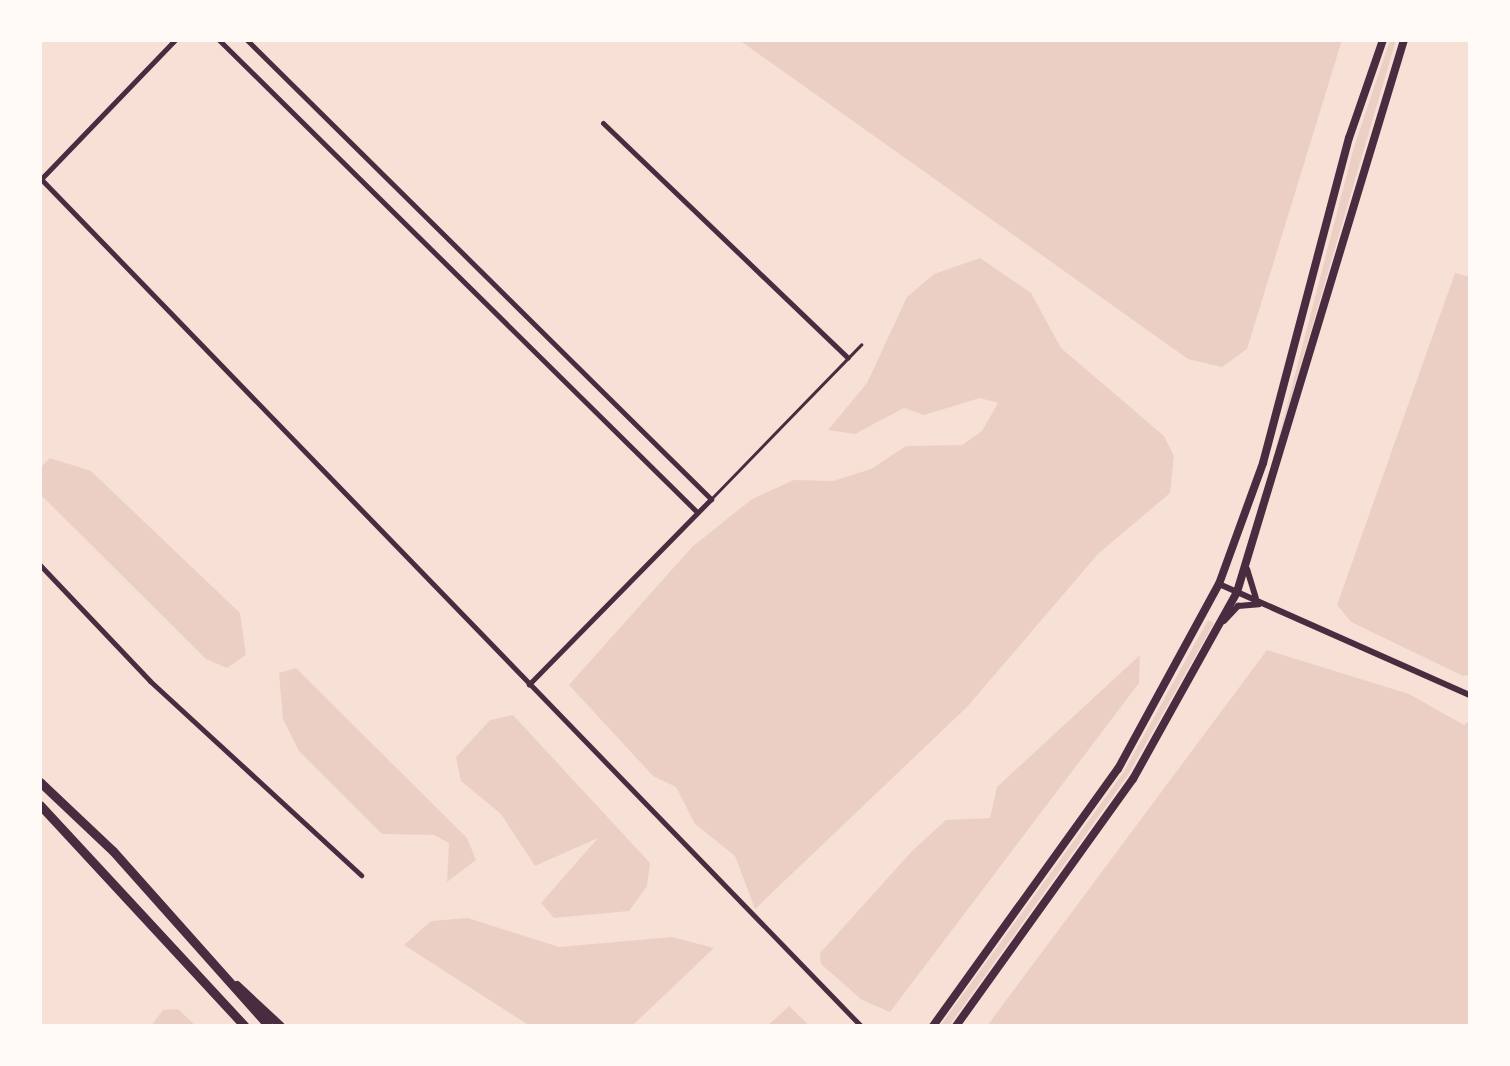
<!DOCTYPE html>
<html>
<head>
<meta charset="utf-8">
<style>
	body { margin:0 }
	#map { position:relative; width:1510px; height:1066px; overflow:hidden; background:#f7e1d7; font-family:"Nunito Sans",sans-serif }
	div>[style] { position:absolute }
	.green>* { inset:0; background:#ebcfc5 }
	.service>* { height:2.5px; margin:-1.25px; padding:0 1.25px; transform-origin:1.25px; border-radius:1.25px; background:#4a2c40 }
	.minor>* { height:5px; margin:-2.5px; padding:0 2.5px; transform-origin:2.5px; border-radius:2.5px; background:#4a2c40 }
	.tertiary>* { height:6px; margin:-3px; padding:0 3px; transform-origin:3px; border-radius:3px; background:#4a2c40 }
	.secondary>* { height:8px; margin:-4px; padding:0 4px; transform-origin:4px; border-radius:4px; background:#4a2c40 }
	.trunk>* { height:9px; margin:-4.5px; padding:0 4.5px; transform-origin:4.5px; border-radius:4.5px; background:#4a2c40 }
	span { translate:-50% -50%; white-space:nowrap; text-align:center; line-height:1.15; -webkit-text-stroke:9px #fffaf5; paint-order:stroke }
	.frame { position:absolute; inset:0; border:42px solid #fffaf5; pointer-events:none }
</style>
</head>
<body>
<div id="map">
	<div class="green">
		<div style="clip-path:polygon(739px 40px,1342px 40px,1247px 349px,1222px 367px,1188px 359px)"></div>
		<div style="clip-path:polygon(1390px 40px,1396px 40px,1271px 467px,1354px 147px)"></div>
		<div style="clip-path:polygon(980px 258px,1031px 293px,1061px 348px,1164px 436px,1174px 456px,1170px 493px,1098px 554px,967px 707px,755px 909px,735px 856px,695px 824px,676px 787px,653px 776px,569px 685px,692px 547px,752px 499px,794px 480px,833px 481px,871px 469px,906px 446px,962px 445px,982px 431px,998px 403px,980px 398px,924px 415px,904px 408px,855px 434px,828px 430px,867px 383px,907px 297px,934px 274px)"></div>
		<div style="clip-path:polygon(1455px 273px,1470px 277px,1470px 674px,1463px 676px,1351px 622px,1337px 605px)"></div>
		<div style="clip-path:polygon(50px 458px,91px 471px,240px 613px,246px 655px,227px 668px,206px 659px,40px 494px,40px 468px)"></div>
		<div style="clip-path:polygon(1208px 620px,1214px 623px,1128px 775px,949px 1026px,940px 1026px,1123px 773px)"></div>
		<div style="clip-path:polygon(1267px 650px,1409px 694px,1464px 725px,1470px 720px,1470px 1026px,987px 1026px)"></div>
		<div style="clip-path:polygon(1140px 655px,1139px 683px,890px 1012px,862px 1000px,821px 964px,820px 953px,912px 851px,946px 820px,990px 818px,997px 787px)"></div>
		<div style="clip-path:polygon(296px 668px,467px 838px,476px 860px,447px 882px,449px 843px,434px 835px,382px 834px,299px 751px,283px 719px,279px 673px)"></div>
		<div style="clip-path:polygon(513px 715px,650px 863px,647px 886px,629px 911px,554px 918px,541px 903px,598px 838px,535px 866px,501px 814px,461px 781px,456px 757px,490px 720px)"></div>
		<div style="clip-path:polygon(468px 918px,559px 947px,672px 937px,714px 948px,632px 1026px,530px 1026px,404px 945px,431px 921px)"></div>
		<div style="clip-path:polygon(789px 1006px,810px 1026px,767px 1026px)"></div>
		<div style="clip-path:polygon(178px 1009px,196px 1026px,151px 1026px,163px 1010px)"></div>
	</div>
	<div class="service">
		<div style="left:712px;top:498px;width:214px;rotate:-45.8deg"></div>
	</div>
	<div class="minor">
		<div style="left:219px;top:40px;width:672px;rotate:44.64deg"></div>
		<div style="left:247px;top:40px;width:653px;rotate:44.69deg"></div>
		<div style="left:711px;top:499px;width:260px;rotate:134.5deg"></div>
		<div style="left:603px;top:123px;width:339px;rotate:43.8deg"></div>
		<div style="left:42px;top:178px;width:192px;rotate:-46.1deg"></div>
		<div style="left:41px;top:179px;width:1179px;rotate:45.93deg"></div>
		<div style="left:40px;top:565px;width:160px;rotate:46.5deg"></div>
		<div style="left:150px;top:681px;width:287px;rotate:42.6deg"></div>
	</div>
	<div class="tertiary">
		<div style="left:1247px;top:569px;width:30px;rotate:73deg"></div>
		<div style="left:1219px;top:584px;width:274px;rotate:23.9deg"></div>
		<div style="left:1224px;top:621px;width:21px;rotate:-47deg"></div>
		<div style="left:1238px;top:606px;width:21px;rotate:-5deg"></div>
	</div>
	<div class="secondary">
		<div style="left:237px;top:985px;width:60px;rotate:43deg"></div>
		<div style="left:933px;top:1026px;width:317px;rotate:-54.3deg"></div>
		<div style="left:1118px;top:769px;width:211px;rotate:-61.4deg"></div>
		<div style="left:1219px;top:584px;width:129px;rotate:-70deg"></div>
		<div style="left:1263px;top:463px;width:336px;rotate:-75.2deg"></div>
		<div style="left:1349px;top:138px;width:104px;rotate:-70.9deg"></div>
		<div style="left:956px;top:1026px;width:304px;rotate:-54.4deg"></div>
		<div style="left:1133px;top:779px;width:214px;rotate:-60.9deg"></div>
		<div style="left:1237px;top:592px;width:577px;rotate:-73.17deg"></div>
	</div>
	<div class="trunk">
		<div style="left:40px;top:782px;width:100px;rotate:43.4deg"></div>
		<div style="left:113px;top:851px;width:234px;rotate:48.3deg"></div>
		<div style="left:40px;top:805px;width:301px;rotate:47.2deg"></div>
	</div>
	<div class="frame"></div>
</div>
</body>
</html>
